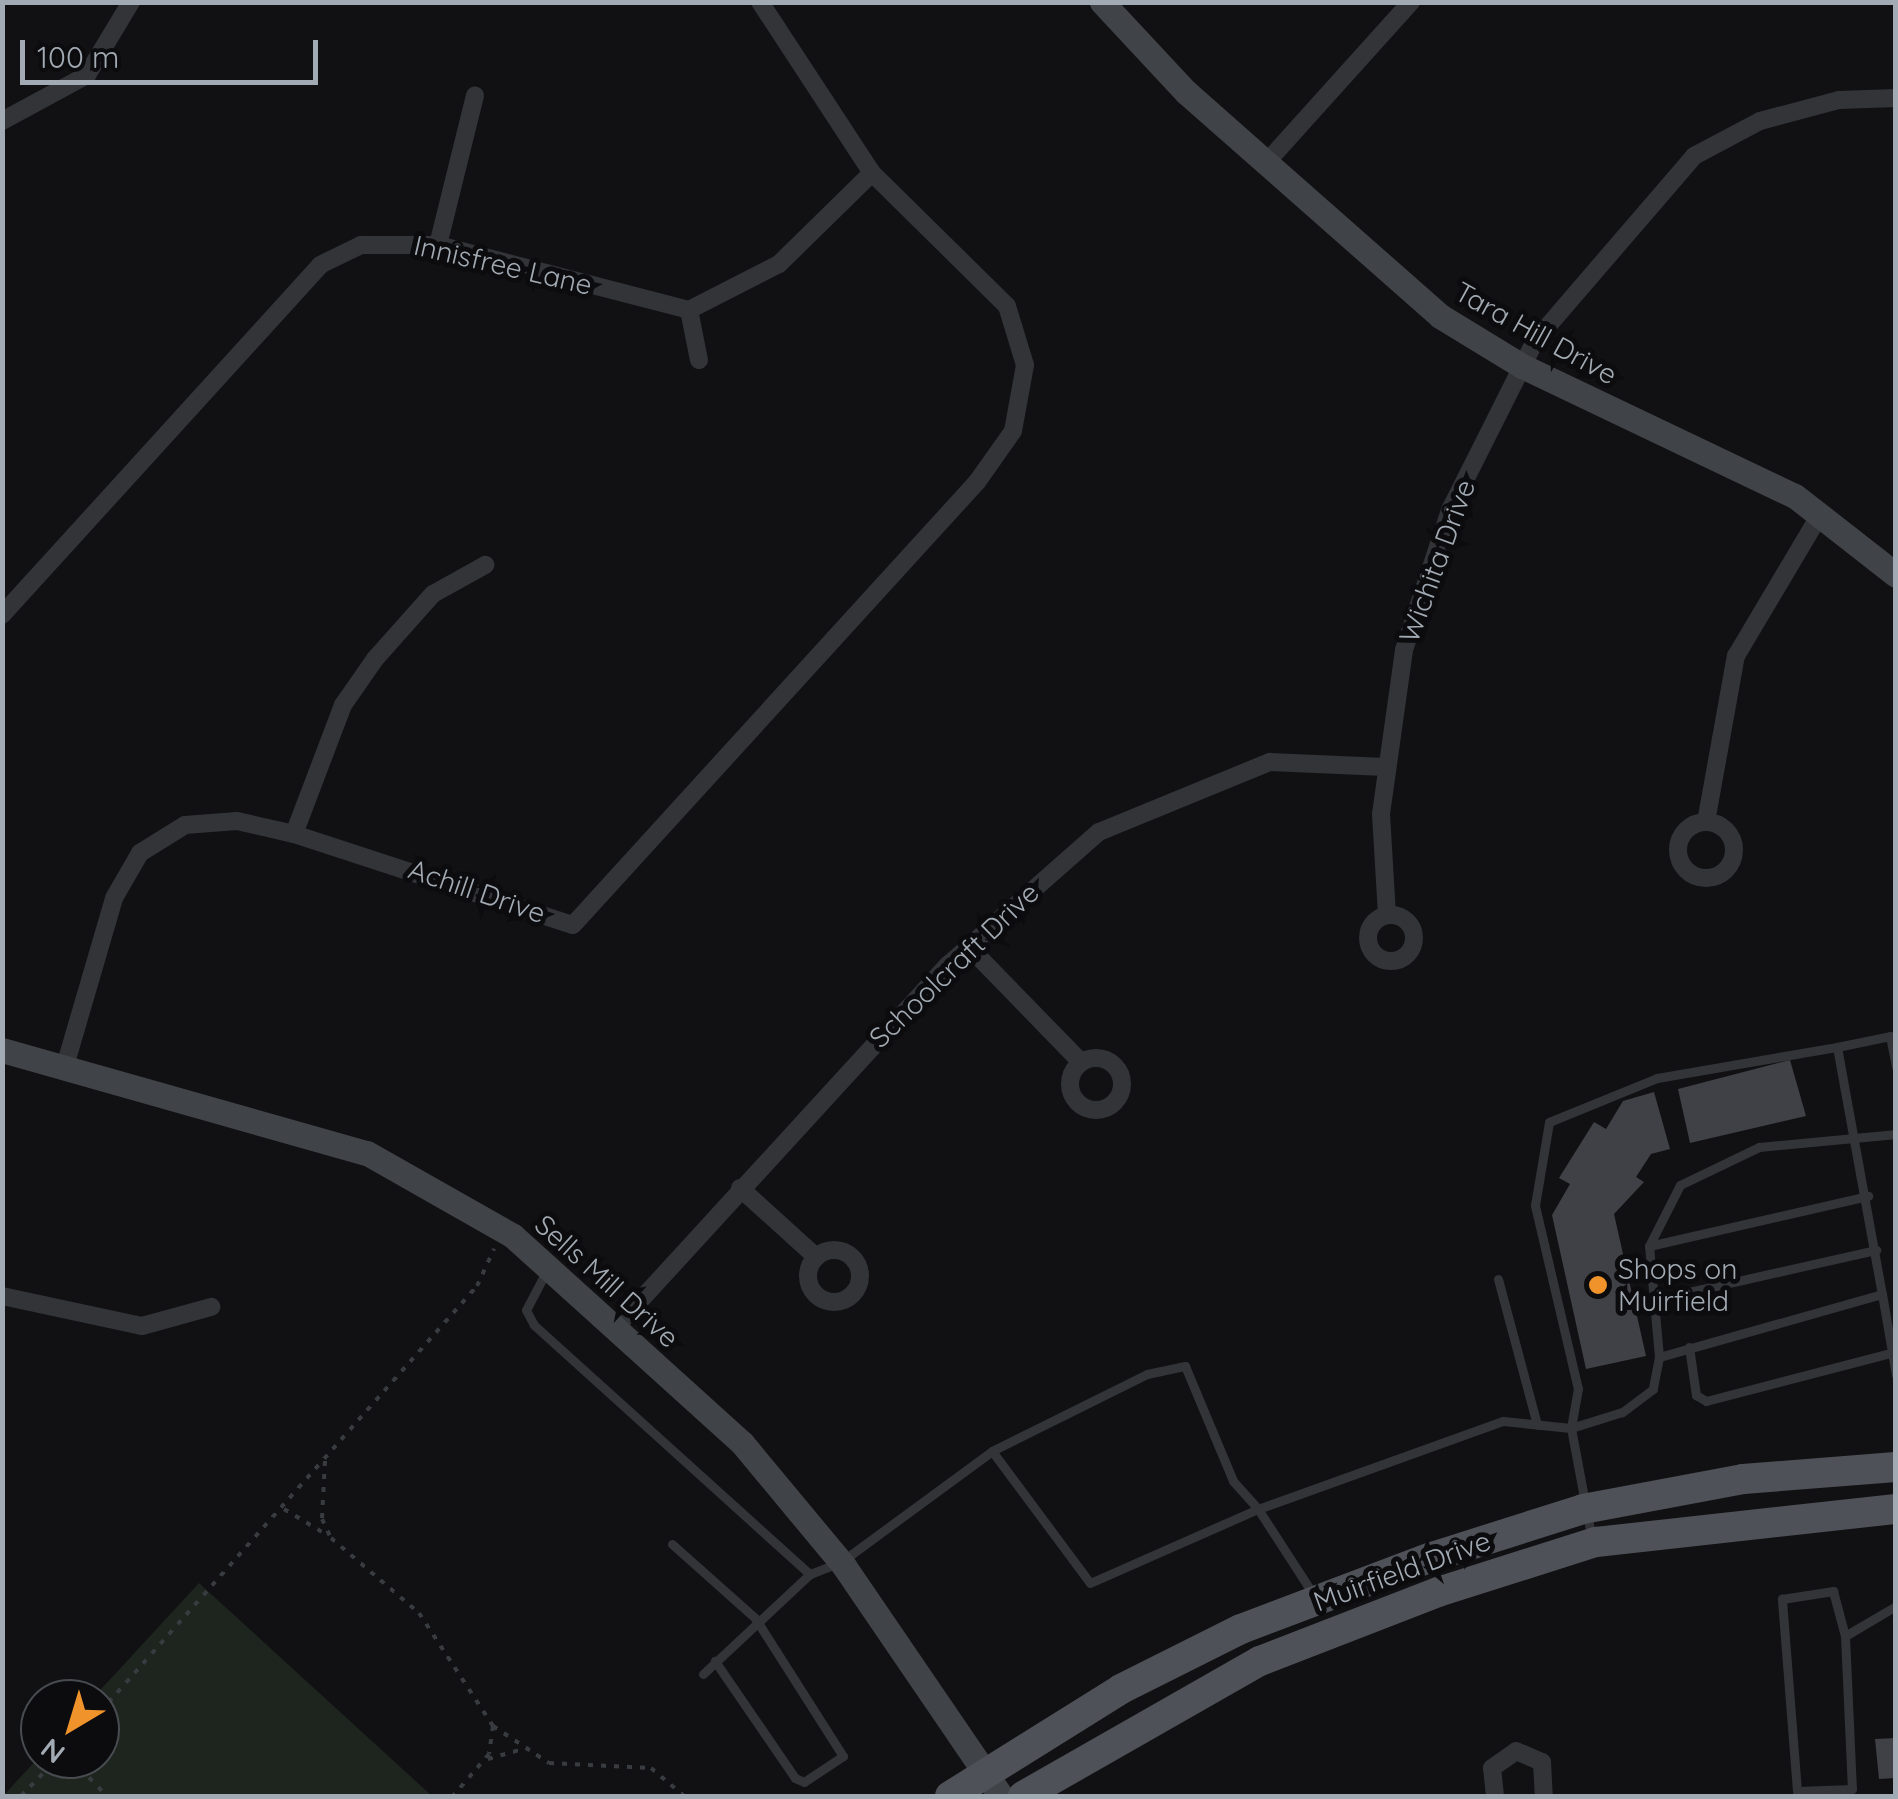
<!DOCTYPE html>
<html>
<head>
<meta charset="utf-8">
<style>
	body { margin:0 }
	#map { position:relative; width:1898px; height:1799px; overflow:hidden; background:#111113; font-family:Quicksand,sans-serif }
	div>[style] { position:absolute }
	.green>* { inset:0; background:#1d251e }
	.building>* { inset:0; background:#404146 }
	.path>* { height:4px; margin-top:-2px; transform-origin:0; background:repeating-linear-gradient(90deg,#383b3f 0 5px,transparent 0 13px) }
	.lane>* { height:9px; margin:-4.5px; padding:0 4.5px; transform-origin:4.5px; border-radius:4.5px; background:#323438 }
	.street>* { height:18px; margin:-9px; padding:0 9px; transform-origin:9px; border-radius:9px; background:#323438 }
	.street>.ring { margin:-9px; padding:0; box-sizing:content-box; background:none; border:18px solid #323438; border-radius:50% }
	.secondary>* { height:25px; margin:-12.5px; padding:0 12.5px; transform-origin:12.5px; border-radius:12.5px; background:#404348 }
	.primary>* { height:30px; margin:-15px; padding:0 15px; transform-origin:15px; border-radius:15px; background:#4e5157 }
	.dots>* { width:28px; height:28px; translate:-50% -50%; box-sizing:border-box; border:5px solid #0c0c0e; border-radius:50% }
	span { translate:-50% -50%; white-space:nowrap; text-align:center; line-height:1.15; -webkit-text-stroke:10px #0c0c0e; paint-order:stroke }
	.street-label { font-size:28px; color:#a2aab3 }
	.poi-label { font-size:28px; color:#a2aab3 }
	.left { translate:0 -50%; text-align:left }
	.frame { position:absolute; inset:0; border:5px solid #a2aab3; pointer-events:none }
	.north { position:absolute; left:20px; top:1679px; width:100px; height:100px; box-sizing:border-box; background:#0c0c0e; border:2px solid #484b50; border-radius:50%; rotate:218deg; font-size:28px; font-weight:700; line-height:40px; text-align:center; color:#a2aab3 }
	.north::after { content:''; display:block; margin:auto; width:35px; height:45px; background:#f1932b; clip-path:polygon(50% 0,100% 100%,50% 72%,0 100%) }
	.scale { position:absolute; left:20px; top:40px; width:298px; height:45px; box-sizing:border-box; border:5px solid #a2aab3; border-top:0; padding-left:12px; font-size:30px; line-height:35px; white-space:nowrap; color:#a2aab3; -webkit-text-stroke:8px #0c0c0e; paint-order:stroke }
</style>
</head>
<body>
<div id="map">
	<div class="green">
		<div style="clip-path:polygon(199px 1583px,432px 1796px,3px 1796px,40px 1756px,100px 1759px,100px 1699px,92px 1699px)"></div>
	</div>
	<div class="building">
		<div style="clip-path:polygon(1790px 1060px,1806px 1116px,1690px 1143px,1678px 1089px)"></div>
		<div style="clip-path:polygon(1654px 1092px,1670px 1149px,1651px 1154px,1636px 1177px,1644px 1182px,1614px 1214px,1646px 1356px,1586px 1369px,1552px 1215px,1570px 1184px,1559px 1178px,1594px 1122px,1606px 1129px,1623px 1101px)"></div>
		<div style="clip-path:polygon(1896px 1738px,1896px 1778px,1879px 1779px,1875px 1739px)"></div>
	</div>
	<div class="path">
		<div style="left:325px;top:1461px;width:58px;rotate:93deg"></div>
		<div style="left:322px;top:1519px;width:21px;rotate:65deg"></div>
		<div style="left:331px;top:1538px;width:116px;rotate:40.4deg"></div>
		<div style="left:419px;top:1613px;width:135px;rotate:56.8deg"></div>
		<div style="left:493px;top:1726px;width:28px;rotate:98deg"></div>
		<div style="left:489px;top:1754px;width:55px;rotate:130.6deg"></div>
		<div style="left:284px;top:1509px;width:50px;rotate:31.2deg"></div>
		<div style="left:100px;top:1712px;width:569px;rotate:-48.49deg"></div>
		<div style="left:477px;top:1286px;width:41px;rotate:-65.3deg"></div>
		<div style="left:493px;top:1726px;width:67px;rotate:33.5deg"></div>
		<div style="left:549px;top:1763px;width:102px;rotate:2.8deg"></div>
		<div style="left:651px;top:1768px;width:43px;rotate:40.3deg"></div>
		<div style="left:71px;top:1759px;width:52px;rotate:45.8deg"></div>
		<div style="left:488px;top:1759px;width:35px;rotate:-16deg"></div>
		<div style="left:21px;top:1796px;width:52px;rotate:-45.8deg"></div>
	</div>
	<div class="lane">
		<div style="left:1837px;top:1047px;width:54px;rotate:-11.7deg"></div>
		<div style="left:1890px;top:1036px;width:31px;rotate:79deg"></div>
		<div style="left:1649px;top:1246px;width:225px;rotate:-12.9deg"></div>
		<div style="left:547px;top:1270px;width:45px;rotate:117.7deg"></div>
		<div style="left:526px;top:1310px;width:17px;rotate:62deg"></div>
		<div style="left:534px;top:1325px;width:372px;rotate:42.1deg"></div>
		<div style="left:1498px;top:1279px;width:151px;rotate:75deg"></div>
		<div style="left:1882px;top:1294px;width:82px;rotate:80.2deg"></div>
		<div style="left:1649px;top:1301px;width:233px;rotate:-12.7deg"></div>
		<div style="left:1689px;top:1347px;width:49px;rotate:81.7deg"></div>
		<div style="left:1696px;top:1395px;width:12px;rotate:31deg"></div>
		<div style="left:1706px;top:1401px;width:187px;rotate:-14.6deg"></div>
		<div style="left:1659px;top:1357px;width:111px;rotate:-95.1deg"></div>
		<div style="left:1649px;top:1246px;width:68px;rotate:-63.1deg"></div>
		<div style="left:1680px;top:1185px;width:88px;rotate:-25.7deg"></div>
		<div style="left:1759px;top:1147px;width:138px;rotate:-5.4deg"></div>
		<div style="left:992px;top:1451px;width:173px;rotate:-26.4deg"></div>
		<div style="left:1147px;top:1374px;width:39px;rotate:-12deg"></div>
		<div style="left:1185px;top:1366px;width:125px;rotate:67.3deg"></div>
		<div style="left:1233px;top:1481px;width:38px;rotate:48deg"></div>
		<div style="left:1258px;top:1509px;width:260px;rotate:-19.8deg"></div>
		<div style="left:1503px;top:1421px;width:68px;rotate:5.9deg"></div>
		<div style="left:1571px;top:1428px;width:40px;rotate:-80deg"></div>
		<div style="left:1578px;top:1389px;width:189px;rotate:-103.2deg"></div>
		<div style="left:1535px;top:1205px;width:84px;rotate:-80.4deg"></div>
		<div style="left:1549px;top:1122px;width:117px;rotate:-22.2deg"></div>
		<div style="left:1657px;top:1078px;width:183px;rotate:-9.8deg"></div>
		<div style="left:1837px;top:1047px;width:251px;rotate:79.7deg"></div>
		<div style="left:1882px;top:1294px;width:232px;rotate:164.2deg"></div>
		<div style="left:1659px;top:1357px;width:33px;rotate:101deg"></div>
		<div style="left:1653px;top:1389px;width:39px;rotate:143deg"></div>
		<div style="left:1622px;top:1412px;width:53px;rotate:162.6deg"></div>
		<div style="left:1571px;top:1428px;width:114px;rotate:79.4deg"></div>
		<div style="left:672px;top:1544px;width:111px;rotate:41.7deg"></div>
		<div style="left:755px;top:1618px;width:164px;rotate:57.5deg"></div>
		<div style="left:843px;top:1756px;width:47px;rotate:146.3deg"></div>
		<div style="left:804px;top:1782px;width:10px;rotate:-156deg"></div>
		<div style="left:795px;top:1778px;width:142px;rotate:-124.4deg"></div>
		<div style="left:1833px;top:1591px;width:47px;rotate:75.1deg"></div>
		<div style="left:1845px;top:1636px;width:153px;rotate:87.4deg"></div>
		<div style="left:1852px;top:1789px;width:55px;rotate:177.9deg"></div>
		<div style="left:1797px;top:1791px;width:193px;rotate:-94.5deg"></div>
		<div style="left:1782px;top:1599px;width:52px;rotate:-8.9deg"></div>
		<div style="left:1845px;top:1636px;width:59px;rotate:-30.5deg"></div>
		<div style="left:703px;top:1674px;width:146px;rotate:-43.1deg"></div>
		<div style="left:810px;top:1574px;width:33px;rotate:-21deg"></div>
		<div style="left:841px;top:1562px;width:187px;rotate:-36.3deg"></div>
		<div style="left:992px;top:1451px;width:164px;rotate:53.4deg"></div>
		<div style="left:1090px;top:1583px;width:184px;rotate:-23.8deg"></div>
		<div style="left:1258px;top:1509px;width:101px;rotate:57.1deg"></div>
	</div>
	<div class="street">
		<div style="left:2px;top:121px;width:97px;rotate:-28.4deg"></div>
		<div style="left:87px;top:75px;width:85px;rotate:-58.9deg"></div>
		<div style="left:1266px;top:163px;width:217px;rotate:-48deg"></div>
		<div style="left:438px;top:245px;width:154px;rotate:-76.1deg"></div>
		<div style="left:689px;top:310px;width:51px;rotate:78.7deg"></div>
		<div style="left:2px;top:615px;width:473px;rotate:-47.7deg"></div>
		<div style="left:320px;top:265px;width:46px;rotate:-26deg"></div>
		<div style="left:361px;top:245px;width:77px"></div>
		<div style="left:438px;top:245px;width:259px;rotate:14.5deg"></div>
		<div style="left:689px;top:310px;width:101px;rotate:-27.1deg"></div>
		<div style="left:779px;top:264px;width:130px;rotate:-44.4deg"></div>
		<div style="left:1706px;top:822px;width:169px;rotate:-79.8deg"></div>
		<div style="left:1736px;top:656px;width:166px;rotate:-59.3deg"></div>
		<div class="ring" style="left:1678px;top:822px;width:38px;height:38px"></div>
		<div style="left:294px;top:834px;width:138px;rotate:-69.2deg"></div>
		<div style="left:343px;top:705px;width:56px;rotate:-55.2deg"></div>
		<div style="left:375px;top:659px;width:87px;rotate:-48.3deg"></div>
		<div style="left:433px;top:594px;width:60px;rotate:-29.1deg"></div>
		<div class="ring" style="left:1368px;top:915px;width:28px;height:28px"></div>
		<div style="left:1387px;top:915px;width:101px;rotate:-93.4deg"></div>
		<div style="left:1381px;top:814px;width:166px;rotate:-82deg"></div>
		<div style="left:1404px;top:650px;width:147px;rotate:-71.8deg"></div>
		<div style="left:1450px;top:510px;width:189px;rotate:-63.3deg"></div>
		<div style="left:1535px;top:341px;width:244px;rotate:-49.3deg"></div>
		<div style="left:1694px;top:156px;width:75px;rotate:-27.9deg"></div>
		<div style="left:1760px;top:121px;width:82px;rotate:-14.9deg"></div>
		<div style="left:1839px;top:100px;width:57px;rotate:-2deg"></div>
		<div style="left:968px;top:946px;width:162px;rotate:45.8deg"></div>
		<div class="ring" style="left:1070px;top:1058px;width:34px;height:34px"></div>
		<div style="left:65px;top:1066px;width:175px;rotate:-73.7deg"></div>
		<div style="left:114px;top:898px;width:52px;rotate:-60deg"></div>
		<div style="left:140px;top:853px;width:53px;rotate:-31.9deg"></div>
		<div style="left:185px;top:825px;width:52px;rotate:-4.4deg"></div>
		<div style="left:237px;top:821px;width:58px;rotate:12.8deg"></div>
		<div style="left:294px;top:834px;width:293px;rotate:18.1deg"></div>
		<div style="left:573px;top:925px;width:600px;rotate:-47.64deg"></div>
		<div style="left:977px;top:482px;width:62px;rotate:-54.8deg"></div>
		<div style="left:1013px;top:431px;width:67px;rotate:-79.7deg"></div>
		<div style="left:1025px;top:365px;width:62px;rotate:-107deg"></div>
		<div style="left:1007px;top:306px;width:190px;rotate:-135.4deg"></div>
		<div style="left:872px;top:173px;width:204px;rotate:-123.2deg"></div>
		<div style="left:740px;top:1188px;width:103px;rotate:42.2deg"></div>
		<div class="ring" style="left:808px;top:1250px;width:34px;height:34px"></div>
		<div style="left:2px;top:1296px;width:143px;rotate:12.1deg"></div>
		<div style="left:142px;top:1326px;width:72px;rotate:-15.4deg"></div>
		<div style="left:615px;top:1328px;width:493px;rotate:-47.5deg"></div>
		<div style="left:948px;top:965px;width:201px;rotate:-41.4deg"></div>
		<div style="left:1099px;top:832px;width:185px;rotate:-22.3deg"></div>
		<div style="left:1270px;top:762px;width:115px;rotate:2.5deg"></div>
		<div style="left:1495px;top:1796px;width:28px;rotate:-96deg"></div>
		<div style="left:1492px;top:1768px;width:29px;rotate:-35deg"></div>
		<div style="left:1516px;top:1751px;width:28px;rotate:23deg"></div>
		<div style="left:1542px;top:1762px;width:34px;rotate:87deg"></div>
	</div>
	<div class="secondary">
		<div style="left:1102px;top:2px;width:123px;rotate:47deg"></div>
		<div style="left:1186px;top:92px;width:339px;rotate:41.4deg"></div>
		<div style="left:1440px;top:316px;width:96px;rotate:31.4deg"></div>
		<div style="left:1522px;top:366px;width:302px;rotate:25.5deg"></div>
		<div style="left:1795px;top:496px;width:128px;rotate:38deg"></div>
		<div style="left:2px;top:1050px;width:379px;rotate:15.8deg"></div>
		<div style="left:367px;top:1153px;width:168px;rotate:29.6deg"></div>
		<div style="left:513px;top:1236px;width:309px;rotate:42.1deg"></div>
		<div style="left:742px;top:1443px;width:160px;rotate:50.3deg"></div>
		<div style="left:844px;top:1566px;width:278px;rotate:55.7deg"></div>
	</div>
	<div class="primary">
		<div style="left:950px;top:1796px;width:202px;rotate:-32deg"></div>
		<div style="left:1121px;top:1689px;width:134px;rotate:-26.6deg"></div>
		<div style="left:1241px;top:1629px;width:204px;rotate:-20.7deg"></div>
		<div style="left:1432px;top:1557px;width:158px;rotate:-17.6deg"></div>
		<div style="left:1583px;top:1509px;width:163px;rotate:-10.6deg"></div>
		<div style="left:1743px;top:1479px;width:153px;rotate:-4.5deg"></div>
		<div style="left:1023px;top:1796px;width:273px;rotate:-29.7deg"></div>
		<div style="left:1260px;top:1661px;width:191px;rotate:-21.2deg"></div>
		<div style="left:1438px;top:1592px;width:166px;rotate:-17.6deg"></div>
		<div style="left:1596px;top:1542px;width:302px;rotate:-6.3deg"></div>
	</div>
	<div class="dots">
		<div style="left:1598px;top:1285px;background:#f1932b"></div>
	</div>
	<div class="street-label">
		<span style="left:503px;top:265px;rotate:13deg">Innisfree Lane</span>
		<span style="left:1536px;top:333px;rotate:29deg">Tara Hill Drive</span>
		<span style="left:1437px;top:561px;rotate:-70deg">Wichita Drive</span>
		<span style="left:477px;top:891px;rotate:19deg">Achill Drive</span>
		<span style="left:954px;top:965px;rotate:-44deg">Schoolcraft Drive</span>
		<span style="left:607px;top:1281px;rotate:42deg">Sells Mill Drive</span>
		<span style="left:1402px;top:1571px;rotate:-20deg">Muirfield Drive</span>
	</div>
	<div class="poi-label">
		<span class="left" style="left:1618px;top:1285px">Shops on<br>Muirfield</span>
	</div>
	<div class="frame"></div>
	<div class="north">N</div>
	<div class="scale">100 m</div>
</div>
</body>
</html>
